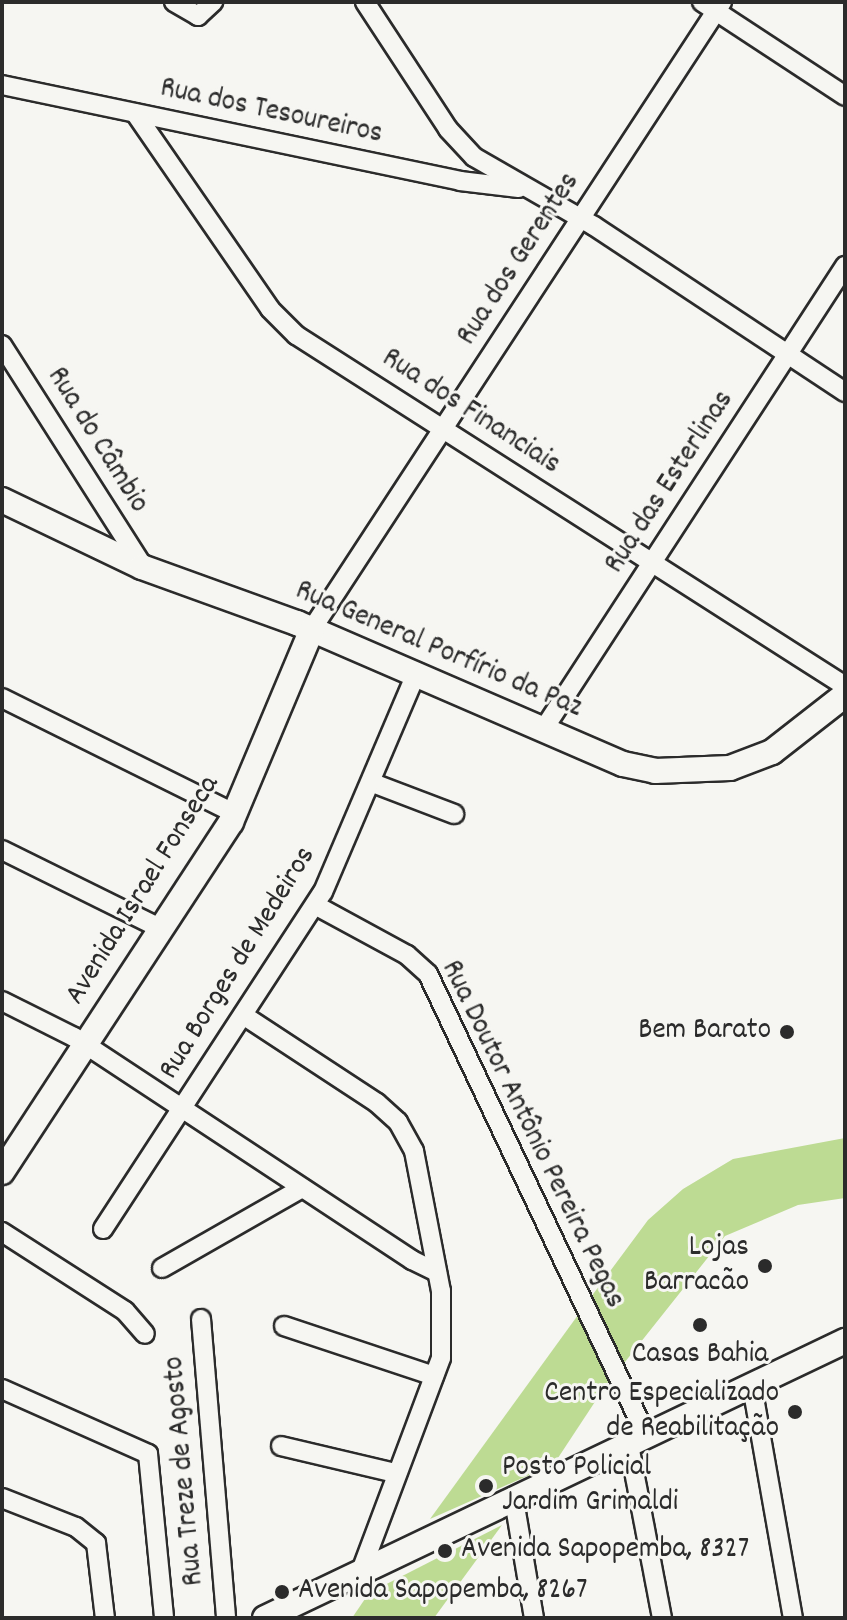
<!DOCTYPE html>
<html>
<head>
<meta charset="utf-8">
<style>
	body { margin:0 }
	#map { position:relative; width:847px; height:1620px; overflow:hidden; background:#f6f6f2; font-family:Dekko,sans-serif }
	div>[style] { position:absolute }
	.green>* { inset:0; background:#bddb93 }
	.roads { filter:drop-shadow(2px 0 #2b2b2b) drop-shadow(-2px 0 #2b2b2b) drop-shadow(0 2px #2b2b2b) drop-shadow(0 -2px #2b2b2b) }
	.street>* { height:18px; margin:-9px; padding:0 9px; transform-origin:9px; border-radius:9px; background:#f6f6f2 }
	.secondary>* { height:24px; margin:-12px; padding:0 12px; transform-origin:12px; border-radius:12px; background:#f6f6f2 }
	.dots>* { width:22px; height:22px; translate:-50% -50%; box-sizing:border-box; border:4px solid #f6f6f2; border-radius:50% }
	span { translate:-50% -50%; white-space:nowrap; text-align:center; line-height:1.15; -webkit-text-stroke:6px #f6f6f2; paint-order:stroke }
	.street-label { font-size:30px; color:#2b2b2b }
	.poi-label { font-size:30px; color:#2b2b2b }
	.right { translate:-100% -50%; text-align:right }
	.left { translate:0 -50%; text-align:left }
	.frame { position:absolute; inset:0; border:4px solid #2b2b2b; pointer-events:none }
</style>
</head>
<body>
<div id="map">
	<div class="green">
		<div style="clip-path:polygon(845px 1138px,845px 1198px,798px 1205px,725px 1236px,621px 1367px,588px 1301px,648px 1220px,683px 1189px,733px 1159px)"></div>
		<div style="clip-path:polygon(578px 1315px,610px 1379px,554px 1464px,430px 1519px)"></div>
		<div style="clip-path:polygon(502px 1525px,434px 1618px,352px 1618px,369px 1593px)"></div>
	</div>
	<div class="roads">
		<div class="street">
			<div style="left:174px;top:2px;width:28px;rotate:30deg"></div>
			<div style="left:198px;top:16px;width:21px;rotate:-43deg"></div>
			<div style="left:365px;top:2px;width:152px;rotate:56.8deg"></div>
			<div style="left:448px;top:129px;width:38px;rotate:47deg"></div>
			<div style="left:474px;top:157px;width:138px;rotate:29.9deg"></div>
			<div style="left:594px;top:226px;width:301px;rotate:33.5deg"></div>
			<div style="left:702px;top:2px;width:171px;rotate:33.3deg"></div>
			<div style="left:2px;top:85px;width:468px;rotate:11.8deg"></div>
			<div style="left:460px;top:181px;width:59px;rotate:6.8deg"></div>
			<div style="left:135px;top:113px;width:238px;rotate:55.4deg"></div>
			<div style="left:270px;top:309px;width:37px;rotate:45deg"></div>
			<div style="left:296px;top:335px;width:652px;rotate:32.59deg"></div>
			<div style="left:2px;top:345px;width:261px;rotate:57.5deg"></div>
			<div style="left:312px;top:629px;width:749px;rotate:-56.82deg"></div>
			<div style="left:2px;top:698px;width:261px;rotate:26.4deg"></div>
			<div style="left:543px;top:730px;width:554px;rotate:-56.94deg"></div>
			<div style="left:373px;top:783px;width:87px;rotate:20.9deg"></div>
			<div style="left:2px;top:850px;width:178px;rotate:26.3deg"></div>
			<div style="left:315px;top:905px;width:105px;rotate:28.5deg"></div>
			<div style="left:407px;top:955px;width:28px;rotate:42deg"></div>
			<div style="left:428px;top:974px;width:512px;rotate:64.69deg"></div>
			<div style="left:2px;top:1001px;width:80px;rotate:26.6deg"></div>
			<div style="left:74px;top:1037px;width:405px;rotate:33.4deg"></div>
			<div style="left:412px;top:1260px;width:28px;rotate:26deg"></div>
			<div style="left:243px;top:1015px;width:160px;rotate:33.3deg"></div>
			<div style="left:377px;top:1103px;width:28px;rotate:42deg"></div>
			<div style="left:398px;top:1122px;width:33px;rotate:61deg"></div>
			<div style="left:414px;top:1151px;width:143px;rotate:79.1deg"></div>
			<div style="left:441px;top:1291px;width:67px;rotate:90deg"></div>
			<div style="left:441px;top:1358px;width:230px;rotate:110.6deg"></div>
			<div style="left:103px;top:1229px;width:402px;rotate:-56.9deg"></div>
			<div style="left:323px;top:892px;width:239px;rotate:-66.9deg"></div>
			<div style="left:2px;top:1232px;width:146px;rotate:32.7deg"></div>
			<div style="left:125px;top:1311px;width:30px;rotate:49deg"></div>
			<div style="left:162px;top:1268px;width:161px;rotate:-29.7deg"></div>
			<div style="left:201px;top:1319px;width:300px;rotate:85.2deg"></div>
			<div style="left:284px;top:1326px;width:158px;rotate:18.4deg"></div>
			<div style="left:752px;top:1386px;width:236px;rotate:80deg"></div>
			<div style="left:2px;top:1389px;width:160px;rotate:24deg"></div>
			<div style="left:148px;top:1454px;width:165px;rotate:84.4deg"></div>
			<div style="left:629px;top:1445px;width:176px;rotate:79.2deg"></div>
			<div style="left:281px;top:1446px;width:117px;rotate:13.3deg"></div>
			<div style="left:2px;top:1498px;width:79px;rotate:21.4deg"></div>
			<div style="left:76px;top:1527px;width:26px;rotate:39deg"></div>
			<div style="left:96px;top:1543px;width:76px;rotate:83.2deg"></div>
			<div style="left:514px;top:1500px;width:120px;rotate:80.4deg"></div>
		</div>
		<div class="secondary">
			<div style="left:2px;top:500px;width:155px;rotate:25.6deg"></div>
			<div style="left:142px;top:567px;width:165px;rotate:19.9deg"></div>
			<div style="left:297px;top:623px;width:355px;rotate:23.4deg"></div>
			<div style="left:623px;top:764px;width:33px;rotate:12deg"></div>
			<div style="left:655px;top:771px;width:75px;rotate:-2.3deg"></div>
			<div style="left:730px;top:768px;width:45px;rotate:-20.9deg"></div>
			<div style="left:772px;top:752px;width:93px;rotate:-38deg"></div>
			<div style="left:2px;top:1172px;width:418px;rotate:-56.8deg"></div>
			<div style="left:231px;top:822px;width:209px;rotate:-67.2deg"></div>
			<div style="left:265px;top:1618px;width:643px;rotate:-25.53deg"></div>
		</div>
	</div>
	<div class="dots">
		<div style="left:787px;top:1032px;background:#2b2b2b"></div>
		<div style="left:765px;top:1266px;background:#2b2b2b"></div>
		<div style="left:700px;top:1325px;background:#2b2b2b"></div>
		<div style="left:795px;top:1412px;background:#2b2b2b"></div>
		<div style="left:486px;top:1486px;background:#2b2b2b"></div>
		<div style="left:445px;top:1551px;background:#2b2b2b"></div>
		<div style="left:282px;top:1592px;background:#2b2b2b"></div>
	</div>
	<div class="street-label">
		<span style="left:271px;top:113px;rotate:12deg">Rua dos Tesoureiros</span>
		<span style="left:520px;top:260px;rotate:-57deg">Rua dos Gerentes</span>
		<span style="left:470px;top:413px;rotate:33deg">Rua dos Financiais</span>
		<span style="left:96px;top:441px;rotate:58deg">Rua do Câmbio</span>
		<span style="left:671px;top:483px;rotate:-57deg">Rua das Esterlinas</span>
		<span style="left:438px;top:651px;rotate:23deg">Rua General Porfírio da Paz</span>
		<span style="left:144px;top:891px;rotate:-58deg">Avenida Israel Fonseca</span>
		<span style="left:239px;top:964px;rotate:-58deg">Rua Borges de Medeiros</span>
		<span style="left:531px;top:1135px;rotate:64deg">Rua Doutor Antônio Pereira Pegas</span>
		<span style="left:186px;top:1471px;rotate:-95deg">Rua Treze de Agosto</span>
	</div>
	<div class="poi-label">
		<span class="right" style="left:771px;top:1032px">Bem Barato</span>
		<span class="right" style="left:749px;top:1266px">Lojas<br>Barracão</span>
		<span style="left:700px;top:1356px">Casas Bahia</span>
		<span class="right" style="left:779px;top:1412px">Centro Especializado<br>de Reabilitação</span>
		<span class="left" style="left:502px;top:1486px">Posto Policial<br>Jardim Grimaldi</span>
		<span class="left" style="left:461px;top:1551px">Avenida Sapopemba, 8327</span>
		<span class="left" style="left:298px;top:1592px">Avenida Sapopemba, 8267</span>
	</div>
	<div class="frame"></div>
</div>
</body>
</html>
